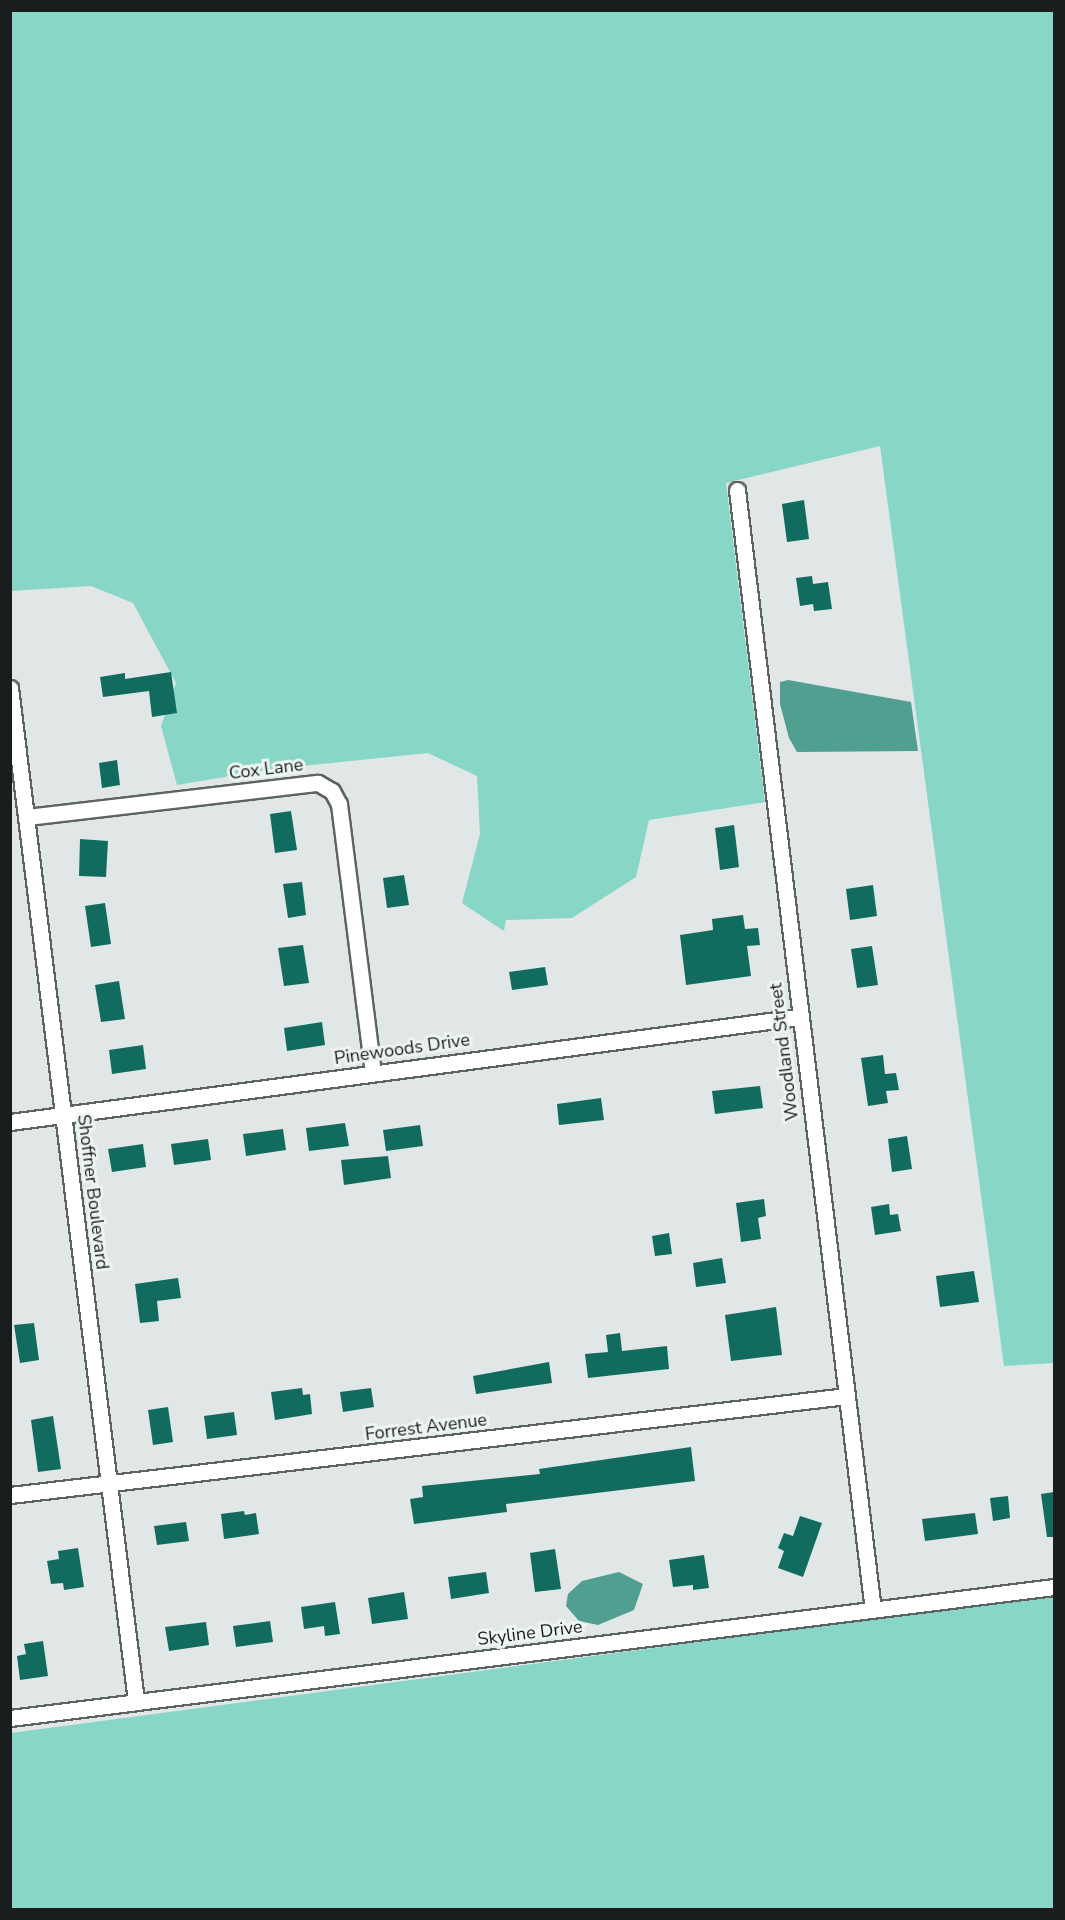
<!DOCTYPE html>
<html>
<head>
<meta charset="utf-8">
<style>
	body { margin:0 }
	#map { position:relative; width:1065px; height:1920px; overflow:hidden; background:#e0e7e6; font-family:"Nunito Sans",sans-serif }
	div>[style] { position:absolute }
	.green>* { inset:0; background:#87d6c6 }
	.water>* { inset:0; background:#509f91 }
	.building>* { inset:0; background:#116c5f }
	.roads { filter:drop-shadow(2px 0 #5c6361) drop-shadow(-2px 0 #5c6361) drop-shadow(0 2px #5c6361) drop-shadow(0 -2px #5c6361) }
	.minor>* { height:15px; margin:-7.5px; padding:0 7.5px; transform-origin:7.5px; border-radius:7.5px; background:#fff }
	span { translate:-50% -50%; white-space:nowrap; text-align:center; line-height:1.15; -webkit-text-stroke:6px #edf5f3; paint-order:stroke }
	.street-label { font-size:18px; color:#1a1d1d }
	.frame { position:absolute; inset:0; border:12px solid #1a1d1d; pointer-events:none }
</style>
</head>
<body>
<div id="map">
	<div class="green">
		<div style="clip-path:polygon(10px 11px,1054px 11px,1054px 1363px,1004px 1366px,880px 446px,726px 483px,765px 802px,649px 820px,636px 877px,572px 918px,506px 920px,504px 931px,462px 903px,480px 834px,477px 776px,428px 753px,273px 769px,177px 785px,161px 726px,176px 683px,133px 603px,91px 586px,11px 591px)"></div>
		<div style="clip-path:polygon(1054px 1595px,1054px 1909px,11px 1909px,11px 1733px)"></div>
	</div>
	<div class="water">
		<div style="clip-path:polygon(788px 680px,911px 702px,918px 751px,797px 752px,789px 738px,780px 704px,780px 682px)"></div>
		<div style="clip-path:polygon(619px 1572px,643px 1584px,634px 1610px,598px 1625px,579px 1621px,566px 1606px,568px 1594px,582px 1581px)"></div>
	</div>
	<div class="building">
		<div style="clip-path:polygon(804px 500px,809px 539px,787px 542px,782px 504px)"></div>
		<div style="clip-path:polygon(812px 576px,813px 584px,828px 582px,832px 609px,814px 611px,813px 604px,800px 606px,796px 578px)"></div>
		<div style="clip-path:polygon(171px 672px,177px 713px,152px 717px,149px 691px,103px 697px,100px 677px,125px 673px,125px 679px)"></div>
		<div style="clip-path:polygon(117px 760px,120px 785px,102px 788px,99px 763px)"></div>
		<div style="clip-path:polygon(291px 811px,297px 850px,275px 853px,270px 814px)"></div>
		<div style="clip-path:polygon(734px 825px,739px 867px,720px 870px,715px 828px)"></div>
		<div style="clip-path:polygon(80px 839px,108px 841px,106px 877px,79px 876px)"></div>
		<div style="clip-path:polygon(404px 875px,409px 905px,387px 908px,383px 878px)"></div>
		<div style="clip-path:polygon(302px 882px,306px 915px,288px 918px,283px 884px)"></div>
		<div style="clip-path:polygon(873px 885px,877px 916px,850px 920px,846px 889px)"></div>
		<div style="clip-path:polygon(105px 903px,111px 944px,91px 947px,85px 906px)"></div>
		<div style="clip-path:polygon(743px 915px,745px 929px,758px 928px,760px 945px,747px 946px,751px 976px,686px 985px,680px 935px,713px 930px,712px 919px)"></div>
		<div style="clip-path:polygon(303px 945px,309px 983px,284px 986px,278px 948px)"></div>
		<div style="clip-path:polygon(872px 946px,878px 985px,857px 988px,851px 949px)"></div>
		<div style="clip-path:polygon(545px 967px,548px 985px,512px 990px,509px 972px)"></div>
		<div style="clip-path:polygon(119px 981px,125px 1019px,101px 1022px,95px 985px)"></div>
		<div style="clip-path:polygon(322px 1022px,325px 1045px,287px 1051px,284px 1028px)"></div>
		<div style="clip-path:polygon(143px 1045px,146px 1069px,112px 1074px,109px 1050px)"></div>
		<div style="clip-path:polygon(883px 1055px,885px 1074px,896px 1073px,899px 1090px,886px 1091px,888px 1103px,868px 1106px,861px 1058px)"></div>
		<div style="clip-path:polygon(760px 1086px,763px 1108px,715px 1114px,712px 1091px)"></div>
		<div style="clip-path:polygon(601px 1098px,604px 1120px,559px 1125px,557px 1104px)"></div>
		<div style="clip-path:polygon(345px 1123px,349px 1146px,309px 1151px,306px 1128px)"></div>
		<div style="clip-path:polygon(420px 1125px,423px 1146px,386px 1151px,383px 1130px)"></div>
		<div style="clip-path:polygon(283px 1129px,286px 1150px,246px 1156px,243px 1134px)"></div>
		<div style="clip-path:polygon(907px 1136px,912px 1169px,892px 1172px,888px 1139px)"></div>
		<div style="clip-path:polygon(208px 1139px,211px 1160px,174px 1165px,171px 1144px)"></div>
		<div style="clip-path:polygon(143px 1144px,146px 1167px,112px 1172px,108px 1149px)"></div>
		<div style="clip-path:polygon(388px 1156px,391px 1178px,344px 1185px,341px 1160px)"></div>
		<div style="clip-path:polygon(764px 1199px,766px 1216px,758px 1218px,761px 1239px,741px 1242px,736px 1203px)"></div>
		<div style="clip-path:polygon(889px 1204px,890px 1215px,898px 1214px,901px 1231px,875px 1235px,871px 1207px)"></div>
		<div style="clip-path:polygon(669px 1233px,672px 1254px,655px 1256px,652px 1236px)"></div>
		<div style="clip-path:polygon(722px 1258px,726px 1283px,696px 1287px,693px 1263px)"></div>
		<div style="clip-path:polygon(974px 1271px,979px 1302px,940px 1307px,936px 1276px)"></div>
		<div style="clip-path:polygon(178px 1278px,181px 1298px,157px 1301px,159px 1321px,140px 1323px,135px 1284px)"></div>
		<div style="clip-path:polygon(776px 1307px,782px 1355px,731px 1361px,725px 1315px)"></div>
		<div style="clip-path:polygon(34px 1323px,39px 1360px,20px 1363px,14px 1325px)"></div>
		<div style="clip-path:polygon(620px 1333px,622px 1351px,667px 1346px,669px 1369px,588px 1378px,585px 1354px,608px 1352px,606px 1335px)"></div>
		<div style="clip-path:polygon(549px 1362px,552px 1383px,476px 1394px,473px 1376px)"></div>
		<div style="clip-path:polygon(302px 1388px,303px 1395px,310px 1394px,312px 1414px,275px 1420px,271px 1392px)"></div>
		<div style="clip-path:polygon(371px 1388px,374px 1407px,343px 1412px,340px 1392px)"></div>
		<div style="clip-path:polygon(168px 1407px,173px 1442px,153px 1445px,148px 1410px)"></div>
		<div style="clip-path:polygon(234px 1412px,237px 1435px,207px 1439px,204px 1416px)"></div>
		<div style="clip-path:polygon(53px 1416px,61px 1469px,38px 1472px,31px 1420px)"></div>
		<div style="clip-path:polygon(691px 1447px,695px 1481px,506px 1504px,507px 1512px,414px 1524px,410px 1499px,423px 1497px,422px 1486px,540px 1474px,539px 1469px)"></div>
		<div style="clip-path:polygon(1054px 1492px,1054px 1537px,1047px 1537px,1041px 1494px)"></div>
		<div style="clip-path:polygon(1008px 1496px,1010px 1518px,993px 1521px,990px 1498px)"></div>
		<div style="clip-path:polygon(244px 1511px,245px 1515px,256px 1513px,259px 1534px,224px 1539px,221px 1514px)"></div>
		<div style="clip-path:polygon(975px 1513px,978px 1534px,925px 1541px,922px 1519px)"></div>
		<div style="clip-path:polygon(800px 1516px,822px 1523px,803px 1577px,778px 1568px,784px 1551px,778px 1548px,784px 1533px,793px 1536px)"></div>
		<div style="clip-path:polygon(186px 1522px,189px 1541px,157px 1545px,154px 1526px)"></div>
		<div style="clip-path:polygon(78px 1548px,84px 1587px,64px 1590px,63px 1583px,51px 1584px,47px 1561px,59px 1559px,58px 1551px)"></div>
		<div style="clip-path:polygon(555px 1549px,561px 1589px,535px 1592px,530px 1553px)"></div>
		<div style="clip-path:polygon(704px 1555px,709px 1588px,693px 1590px,693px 1585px,673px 1587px,669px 1560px)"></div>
		<div style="clip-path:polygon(486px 1572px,489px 1593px,451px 1599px,448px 1577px)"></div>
		<div style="clip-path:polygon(404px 1592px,408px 1619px,372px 1624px,368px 1598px)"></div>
		<div style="clip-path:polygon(335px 1602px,340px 1634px,325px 1636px,324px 1626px,304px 1629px,301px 1607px)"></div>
		<div style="clip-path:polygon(270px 1621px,273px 1642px,236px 1647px,233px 1626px)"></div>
		<div style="clip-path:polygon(206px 1622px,209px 1645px,169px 1651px,165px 1627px)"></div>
		<div style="clip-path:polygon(43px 1641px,48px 1676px,20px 1680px,17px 1656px,26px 1654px,24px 1644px)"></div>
	</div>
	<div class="roads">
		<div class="minor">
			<div style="left:737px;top:490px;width:1128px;rotate:83.08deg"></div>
			<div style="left:10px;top:688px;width:1021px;rotate:82.91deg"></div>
			<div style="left:27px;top:817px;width:293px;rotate:-6.7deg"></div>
			<div style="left:318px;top:783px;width:16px;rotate:30deg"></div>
			<div style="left:332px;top:791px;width:15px;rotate:62deg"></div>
			<div style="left:339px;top:804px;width:270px;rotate:82.8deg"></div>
			<div style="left:10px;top:1122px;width:796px;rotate:-7.58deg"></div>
			<div style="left:10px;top:1495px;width:842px;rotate:-6.75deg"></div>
			<div style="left:10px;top:1718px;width:1052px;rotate:-7.15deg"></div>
		</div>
	</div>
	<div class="street-label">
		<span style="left:266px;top:769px;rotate:-7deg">Cox Lane</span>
		<span style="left:402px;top:1049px;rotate:-8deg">Pinewoods Drive</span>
		<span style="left:784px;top:1052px;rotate:-97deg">Woodland Street</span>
		<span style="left:93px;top:1192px;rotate:83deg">Shoffner Boulevard</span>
		<span style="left:426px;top:1427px;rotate:-7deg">Forrest Avenue</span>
		<span style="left:530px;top:1633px;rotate:-7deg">Skyline Drive</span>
	</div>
	<div class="frame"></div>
</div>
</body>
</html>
